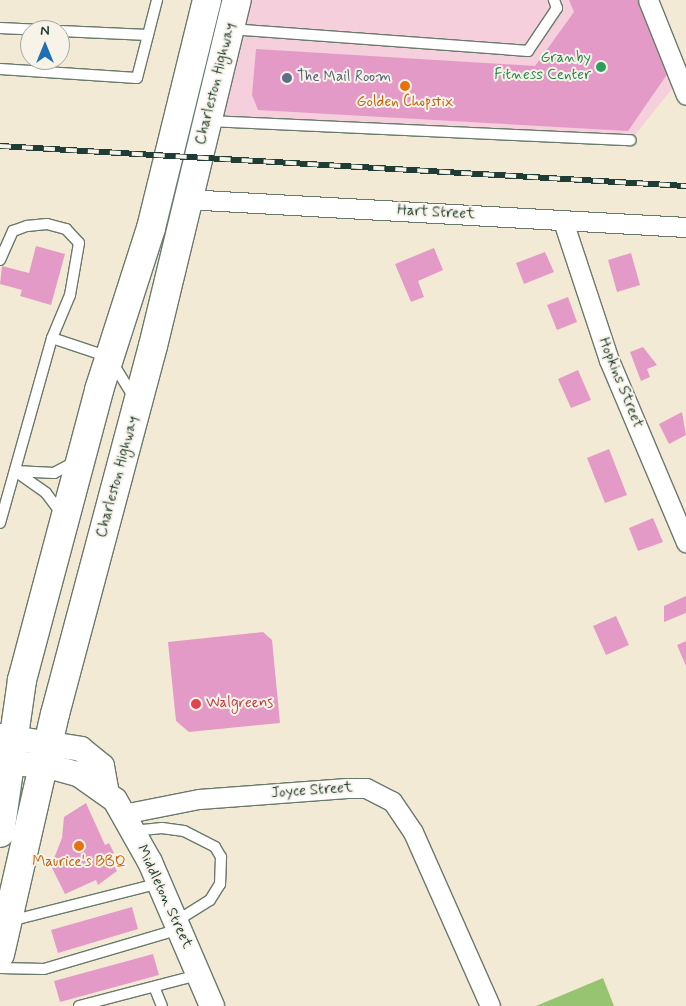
<!DOCTYPE html>
<html>
<head>
<meta charset="utf-8">
<style>
	body { margin:0 }
	#map { position:relative; width:686px; height:1006px; overflow:hidden; background:#f3ead5; font-family:Mynerve,sans-serif }
	div>[style] { position:absolute }
	.built>* { inset:0; background:#f5cfdb }
	.green>* { inset:0; background:#97c471 }
	.building>* { inset:0; background:#e49ac7 }
	.roads { filter:drop-shadow(1px 0 #697a6c) drop-shadow(-1px 0 #697a6c) drop-shadow(0 1px #697a6c) drop-shadow(0 -1px #697a6c) }
	.service>* { height:10px; margin:-5px; padding:0 5px; transform-origin:5px; border-radius:5px; background:#fff }
	.minor>* { height:19px; margin:-9.5px; padding:0 9.5px; transform-origin:9.5px; border-radius:9.5px; background:#fff }
	.tertiary>* { height:24px; margin:-12px; padding:0 12px; transform-origin:12px; border-radius:12px; background:#fff }
	.primary>* { height:28px; margin:-14px; padding:0 14px; transform-origin:14px; border-radius:14px; background:#fff }
	.rail>* { height:5.5px; margin-top:-2.75px; transform-origin:0; background:repeating-linear-gradient(90deg,#f7f3e8 0 11px,#1f3d34 0 22px); box-sizing:border-box; border-block:1px solid #1f3d34 }
	.dots>* { width:14px; height:14px; translate:-50% -50%; box-sizing:border-box; border:2px solid #f7f3e8; border-radius:50% }
	span { translate:-50% -50%; white-space:nowrap; text-align:center; line-height:1.15; -webkit-text-stroke:4px #f7f3e8; paint-order:stroke }
	.leisure-label { font-size:15px; color:#27864d }
	.right { translate:-100% -50%; text-align:right }
	.service-label { font-size:15px; color:#4e5e75 }
	.left { translate:0 -50%; text-align:left }
	.street-label { font-size:15px; color:#1f3d34 }
	.food-label { font-size:15px; color:#c56008 }
	.health-label { font-size:15px; color:#be3a42 }
	.north { position:absolute; left:20px; top:20px; width:50px; height:50px; box-sizing:border-box; background:#f7f3e8; border:1px solid #a1aaa0; border-radius:50%; rotate:0deg; font-size:14px; font-weight:700; line-height:20px; text-align:center; color:#1f3d34 }
	.north::after { content:''; display:block; margin:auto; width:18px; height:22px; background:#1f6fb2; clip-path:polygon(50% 0,100% 100%,50% 72%,0 100%) }
</style>
</head>
<body>
<div id="map">
	<div class="built">
		<div style="clip-path:polygon(237px 0,648px 0,679px 80px,631px 140px,207px 121px)"></div>
	</div>
	<div class="green">
		<div style="clip-path:polygon(603px 978px,614px 1006px,536px 1006px)"></div>
	</div>
	<div class="building">
		<div style="clip-path:polygon(569px 0,638px 0,668px 73px,628px 131px,258px 110px,252px 95px,256px 49px,535px 66px,574px 12px)"></div>
		<div style="clip-path:polygon(36px 246px,65px 254px,51px 305px,20px 296px,22px 290px,0 284px,2px 266px,29px 273px)"></div>
		<div style="clip-path:polygon(434px 248px,443px 270px,418px 281px,424px 297px,411px 302px,395px 264px)"></div>
		<div style="clip-path:polygon(545px 252px,554px 272px,524px 284px,516px 263px)"></div>
		<div style="clip-path:polygon(631px 253px,640px 285px,617px 292px,608px 260px)"></div>
		<div style="clip-path:polygon(568px 297px,577px 322px,557px 330px,547px 305px)"></div>
		<div style="clip-path:polygon(643px 347px,657px 365px,647px 369px,650px 377px,641px 381px,630px 352px)"></div>
		<div style="clip-path:polygon(578px 370px,591px 400px,571px 408px,558px 379px)"></div>
		<div style="clip-path:polygon(682px 412px,686px 435px,669px 444px,659px 424px)"></div>
		<div style="clip-path:polygon(609px 449px,627px 495px,605px 503px,587px 458px)"></div>
		<div style="clip-path:polygon(653px 518px,663px 542px,638px 551px,629px 528px)"></div>
		<div style="clip-path:polygon(686px 596px,686px 613px,664px 622px,664px 606px)"></div>
		<div style="clip-path:polygon(616px 616px,629px 645px,606px 655px,593px 626px)"></div>
		<div style="clip-path:polygon(263px 632px,272px 640px,280px 723px,189px 732px,176px 721px,168px 642px)"></div>
		<div style="clip-path:polygon(686px 641px,686px 666px,677px 645px)"></div>
		<div style="clip-path:polygon(86px 803px,105px 845px,109px 843px,114px 853px,109px 856px,117px 871px,98px 885px,96px 880px,65px 894px,51px 866px,62px 838px,64px 817px)"></div>
		<div style="clip-path:polygon(132px 907px,138px 929px,58px 953px,51px 930px)"></div>
		<div style="clip-path:polygon(153px 954px,159px 975px,60px 1002px,54px 981px)"></div>
	</div>
	<div class="roads">
		<div class="service">
			<div style="left:0;top:28px;width:42px;rotate:2.7deg"></div>
			<div style="left:230px;top:29px;width:299px;rotate:4.2deg"></div>
			<div style="left:528px;top:51px;width:52px;rotate:-56deg"></div>
			<div style="left:557px;top:8px;width:9px;rotate:-111deg"></div>
			<div style="left:60px;top:31px;width:88px;rotate:2.6deg"></div>
			<div style="left:0;top:69px;width:137px;rotate:3.8deg"></div>
			<div style="left:137px;top:78px;width:81px;rotate:-75.6deg"></div>
			<div style="left:208px;top:121px;width:423px;rotate:2.6deg"></div>
			<div style="left:0;top:260px;width:32px;rotate:-66deg"></div>
			<div style="left:13px;top:231px;width:15px;rotate:-20deg"></div>
			<div style="left:27px;top:226px;width:20px;rotate:-6deg"></div>
			<div style="left:47px;top:224px;width:20px;rotate:15deg"></div>
			<div style="left:66px;top:229px;width:19px;rotate:47deg"></div>
			<div style="left:79px;top:243px;width:53px;rotate:99.8deg"></div>
			<div style="left:70px;top:295px;width:47px;rotate:112.7deg"></div>
			<div style="left:52px;top:338px;width:192px;rotate:105.7deg"></div>
			<div style="left:52px;top:338px;width:60px;rotate:18.4deg"></div>
			<div style="left:109px;top:357px;width:46px;rotate:58.4deg"></div>
			<div style="left:15px;top:471px;width:38px;rotate:35deg"></div>
			<div style="left:46px;top:493px;width:26px;rotate:53deg"></div>
			<div style="left:15px;top:471px;width:39px;rotate:3deg"></div>
			<div style="left:54px;top:473px;width:24px;rotate:-28deg"></div>
			<div style="left:133px;top:831px;width:29px;rotate:-6deg"></div>
			<div style="left:162px;top:828px;width:22px;rotate:8deg"></div>
			<div style="left:184px;top:831px;width:35px;rotate:27deg"></div>
			<div style="left:215px;top:847px;width:12px;rotate:59deg"></div>
			<div style="left:221px;top:857px;width:27px;rotate:92deg"></div>
			<div style="left:220px;top:884px;width:19px;rotate:122deg"></div>
			<div style="left:210px;top:900px;width:39px;rotate:148deg"></div>
			<div style="left:10px;top:921px;width:155px;rotate:-14.2deg"></div>
			<div style="left:0;top:968px;width:44px;rotate:1.3deg"></div>
			<div style="left:44px;top:969px;width:142px;rotate:-16.4deg"></div>
			<div style="left:155px;top:989px;width:18px;rotate:68deg"></div>
			<div style="left:79px;top:1006px;width:123px;rotate:-14.6deg"></div>
		</div>
		<div class="minor">
			<div style="left:648px;top:0;width:102px;rotate:68.2deg"></div>
			<div style="left:185px;top:199px;width:502px;rotate:3.2deg"></div>
			<div style="left:563px;top:221px;width:146px;rotate:71.7deg"></div>
			<div style="left:609px;top:360px;width:198px;rotate:67.1deg"></div>
			<div style="left:123px;top:814px;width:77px;rotate:-11.2deg"></div>
			<div style="left:199px;top:799px;width:148px;rotate:-4.3deg"></div>
			<div style="left:347px;top:788px;width:19px"></div>
			<div style="left:366px;top:788px;width:29px;rotate:27deg"></div>
			<div style="left:392px;top:801px;width:37px;rotate:56deg"></div>
			<div style="left:413px;top:832px;width:190px;rotate:66.1deg"></div>
		</div>
		<div class="tertiary">
			<div style="left:0;top:736px;width:82px;rotate:9.1deg"></div>
			<div style="left:81px;top:749px;width:27px;rotate:39deg"></div>
			<div style="left:102px;top:766px;width:27px;rotate:80deg"></div>
			<div style="left:0;top:763px;width:44px;rotate:2.6deg"></div>
			<div style="left:44px;top:765px;width:35px;rotate:15deg"></div>
			<div style="left:78px;top:774px;width:45px;rotate:35.1deg"></div>
			<div style="left:115px;top:800px;width:71px;rotate:60.6deg"></div>
			<div style="left:150px;top:862px;width:157px;rotate:66.7deg"></div>
		</div>
		<div class="primary">
			<div style="left:0;top:833px;width:155px;rotate:-81.8deg"></div>
			<div style="left:22px;top:680px;width:300px;rotate:-75.1deg"></div>
			<div style="left:99px;top:390px;width:170px;rotate:-72.2deg"></div>
			<div style="left:151px;top:228px;width:235px;rotate:-76.2deg"></div>
			<div style="left:0;top:954px;width:246px;rotate:-77.1deg"></div>
			<div style="left:55px;top:714px;width:381px;rotate:-75.1deg"></div>
			<div style="left:153px;top:346px;width:356px;rotate:-76.4deg"></div>
		</div>
	</div>
	<div class="rail">
		<div style="left:0;top:146px;width:687px;rotate:3.34deg"></div>
	</div>
	<div class="dots">
		<div style="left:601px;top:67px;background:#2e9e5b"></div>
		<div style="left:287px;top:78px;background:#5c6f8a"></div>
		<div style="left:405px;top:86px;background:#e8710a"></div>
		<div style="left:196px;top:704px;background:#e0444e"></div>
		<div style="left:79px;top:846px;background:#e8710a"></div>
	</div>
	<div class="leisure-label">
		<span class="right" style="left:591px;top:67px">Granby<br>Fitness Center</span>
	</div>
	<div class="service-label">
		<span class="left" style="left:297px;top:78px">The Mail Room</span>
	</div>
	<div class="street-label">
		<span style="left:216px;top:84px;rotate:-76deg">Charleston Highway</span>
		<span style="left:436px;top:213px;rotate:3deg">Hart Street</span>
		<span style="left:620px;top:383px;rotate:68deg">Hopkins Street</span>
		<span style="left:118px;top:477px;rotate:-75deg">Charleston Highway</span>
		<span style="left:312px;top:791px;rotate:-4deg">Joyce Street</span>
		<span style="left:164px;top:897px;rotate:65deg">Middleton Street</span>
	</div>
	<div class="food-label">
		<span style="left:405px;top:103px">Golden Chopstix</span>
		<span style="left:79px;top:863px">Maurice's BBQ</span>
	</div>
	<div class="health-label">
		<span class="left" style="left:206px;top:704px">Walgreens</span>
	</div>
	<div class="north">N</div>
</div>
</body>
</html>
